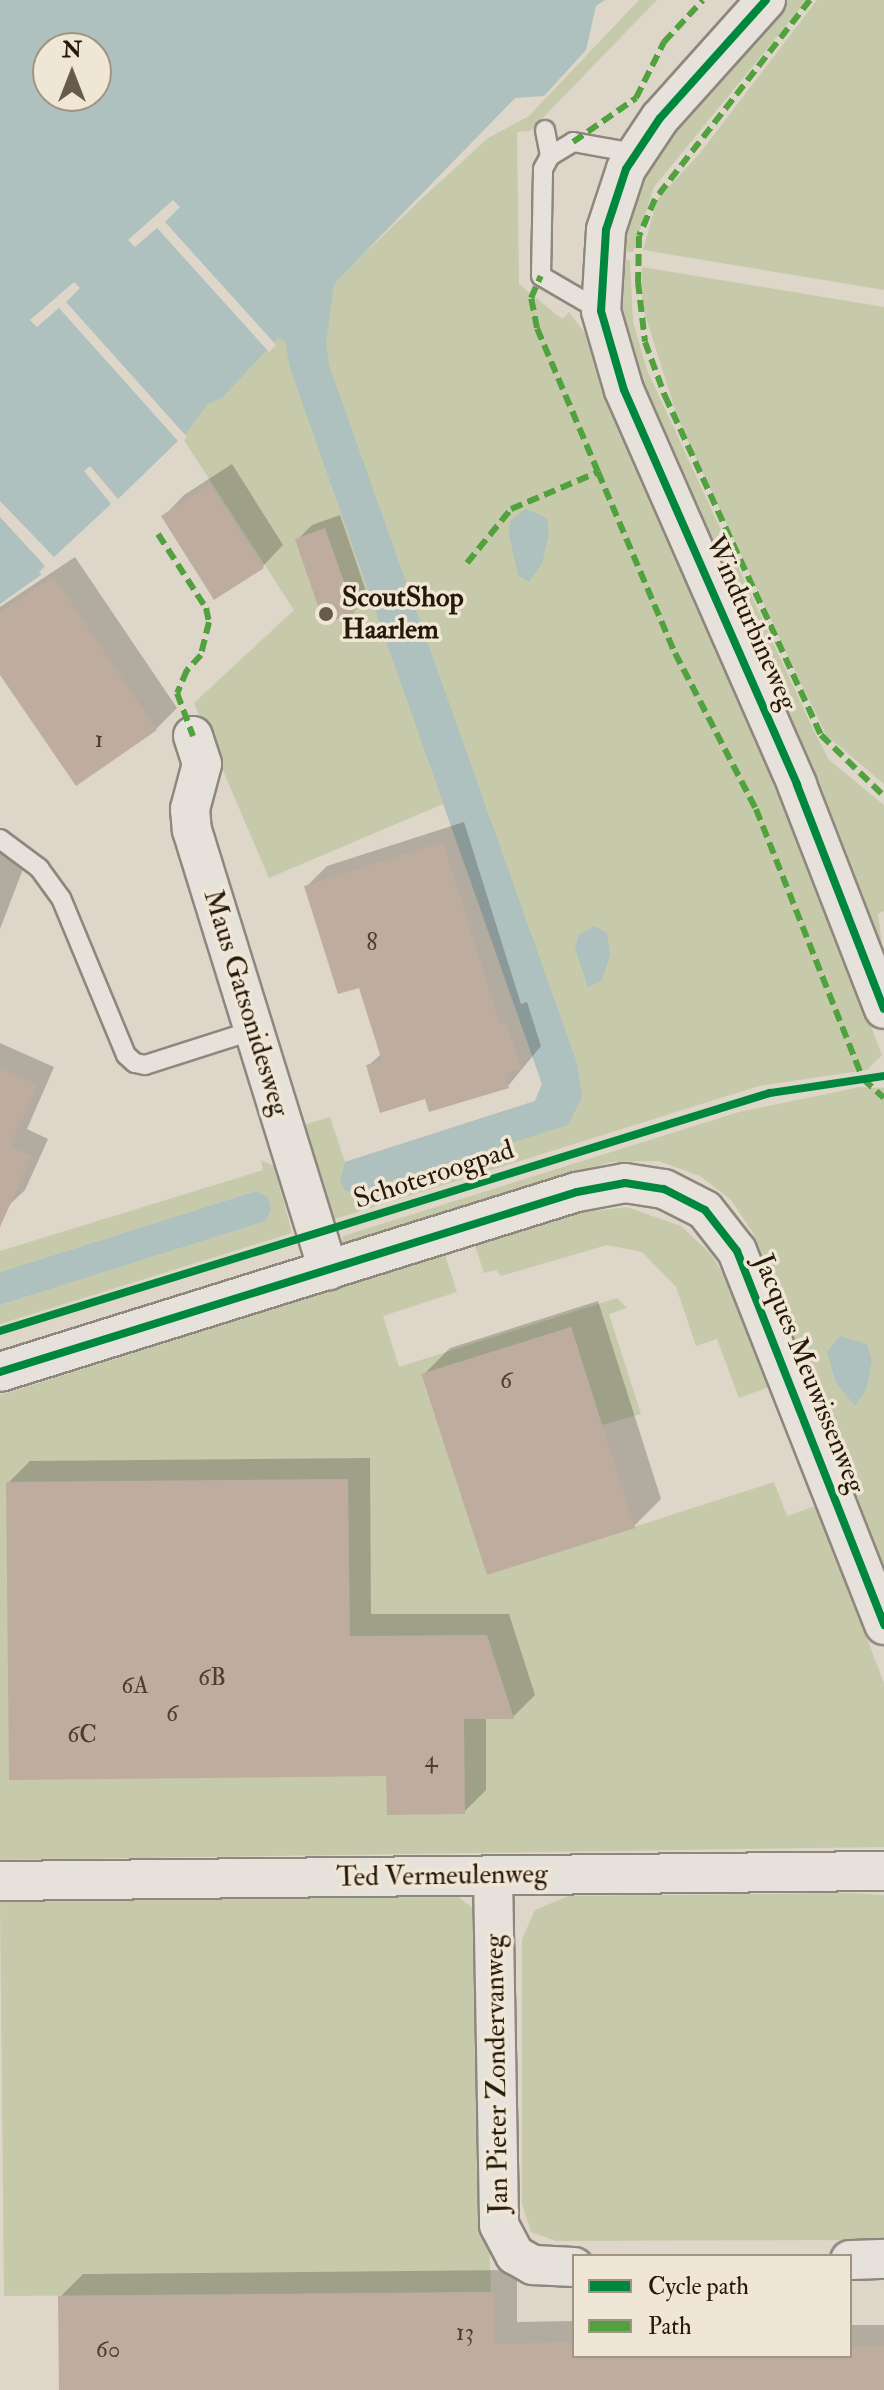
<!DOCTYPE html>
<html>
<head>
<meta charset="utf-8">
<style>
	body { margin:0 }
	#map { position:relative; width:884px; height:2390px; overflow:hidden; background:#ded6c8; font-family:"IM FELL Double Pica",serif }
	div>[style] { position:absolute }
	.green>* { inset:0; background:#c6caab }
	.water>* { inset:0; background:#aec1be }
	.pier>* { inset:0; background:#ded6c8 }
	.shadow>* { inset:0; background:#0003 }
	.building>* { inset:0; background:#bead9f }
	.roads { filter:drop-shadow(2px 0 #8e877e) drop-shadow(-2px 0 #8e877e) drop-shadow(0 2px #8e877e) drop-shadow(0 -2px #8e877e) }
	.lane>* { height:18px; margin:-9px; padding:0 9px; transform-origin:9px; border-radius:9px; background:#e6e2db }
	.street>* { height:38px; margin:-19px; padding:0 19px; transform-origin:19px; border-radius:19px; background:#e6e2db }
	.quiet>* { height:6px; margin-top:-3px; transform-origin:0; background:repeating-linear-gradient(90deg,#51a13e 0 12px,transparent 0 18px) }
	.cycleway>* { height:8px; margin:-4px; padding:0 4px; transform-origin:4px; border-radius:4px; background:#00873e }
	.dots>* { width:22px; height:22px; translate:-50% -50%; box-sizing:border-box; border:4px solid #f0e6d5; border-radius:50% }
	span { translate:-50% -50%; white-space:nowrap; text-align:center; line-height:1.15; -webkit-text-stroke:7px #f0e6d5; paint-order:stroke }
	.number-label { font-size:24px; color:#4d3e2e }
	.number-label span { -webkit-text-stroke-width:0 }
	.poi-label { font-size:28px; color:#271909; font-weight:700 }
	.left { translate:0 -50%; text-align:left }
	.street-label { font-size:28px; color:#271909 }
	.legend { position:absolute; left:572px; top:2254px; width:280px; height:104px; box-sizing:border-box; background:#f0e6d5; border:2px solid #a09483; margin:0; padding:10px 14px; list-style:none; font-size:24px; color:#271909 }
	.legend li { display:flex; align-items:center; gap:16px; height:40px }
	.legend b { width:40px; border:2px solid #a09483 }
	.north { position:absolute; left:32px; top:32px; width:80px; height:80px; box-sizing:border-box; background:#f0e6d5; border:2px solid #a09483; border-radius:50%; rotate:0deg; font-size:22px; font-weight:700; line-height:32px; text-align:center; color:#271909 }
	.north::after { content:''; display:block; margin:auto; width:28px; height:36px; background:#675b4c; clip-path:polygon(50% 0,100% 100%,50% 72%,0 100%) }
</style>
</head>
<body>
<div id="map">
	<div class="green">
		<div style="clip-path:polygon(639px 0,657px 0,530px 131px,517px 132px,519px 284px,562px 319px,569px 312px,588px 337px,605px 392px,783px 798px,882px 1055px,867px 1070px,759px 1086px,332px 1220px,300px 1126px,330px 1117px,345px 1162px,535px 1101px,542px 1083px,443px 804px,269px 878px,194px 703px,294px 610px,182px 437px,208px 404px,222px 397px,251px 362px,417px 203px,488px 138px,529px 116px)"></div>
		<div style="clip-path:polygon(788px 0,807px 0,654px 187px,633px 252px,621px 251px,632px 191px,656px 151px)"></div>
		<div style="clip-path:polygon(817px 0,884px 0,884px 290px,643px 250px,657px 200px,700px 153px)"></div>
		<div style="clip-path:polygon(630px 260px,633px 322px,647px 370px,813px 729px,829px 760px,884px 805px,884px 911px,878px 914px,884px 960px,784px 704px,635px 368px,621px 323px,619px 290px,619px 261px)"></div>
		<div style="clip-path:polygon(642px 267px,884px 307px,884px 784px,826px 735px,789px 658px,678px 419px,642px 305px)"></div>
		<div style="clip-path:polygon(860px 1087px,884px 1088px,884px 1573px,753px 1233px,731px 1200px,700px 1176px,658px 1161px,611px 1162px,342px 1243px,343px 1236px,739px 1112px)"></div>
		<div style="clip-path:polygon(261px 1160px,274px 1166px,292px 1233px,0 1324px,0 1305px,266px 1221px,271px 1210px,268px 1197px,256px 1191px,0 1272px,0 1251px,263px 1170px)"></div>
		<div style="clip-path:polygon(627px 1207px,681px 1226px,710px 1253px,739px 1299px,771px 1386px,739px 1398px,717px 1339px,696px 1346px,676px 1287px,642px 1252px,607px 1245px,501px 1276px,496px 1270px,484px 1273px,475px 1246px,577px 1213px)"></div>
		<div style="clip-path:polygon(445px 1255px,457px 1292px,383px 1316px,399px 1367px,617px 1298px,627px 1308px,609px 1314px,641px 1414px,602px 1425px,571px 1327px,421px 1375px,487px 1574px,774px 1482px,787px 1516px,816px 1506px,884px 1683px,884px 1847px,0 1860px,0 1395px)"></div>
		<div style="clip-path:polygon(853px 1893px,884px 1895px,884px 2240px,556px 2241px,531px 2232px,522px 2204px,522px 1939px,535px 1910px,568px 1896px)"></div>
		<div style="clip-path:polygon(457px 1896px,475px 1910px,491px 2292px,4px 2296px,0 1901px)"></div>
	</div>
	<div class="water">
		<div style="clip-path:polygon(evenodd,0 0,605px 0,596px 6px,586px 50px,544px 96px,515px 98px,334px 284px,326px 343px,329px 365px,577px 1063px,582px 1097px,568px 1125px,355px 1192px,345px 1191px,340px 1181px,345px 1162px,535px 1101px,542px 1084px,290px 368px,285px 341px,278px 338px,222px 398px,208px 404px,186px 433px,52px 567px,0 604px,0 0,48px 48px,96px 48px,96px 96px,48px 96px,48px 48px)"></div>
		<div style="clip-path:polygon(526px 509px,547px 518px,549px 534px,542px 564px,529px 582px,518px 575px,509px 535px,510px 521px)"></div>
		<div style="clip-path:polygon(594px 926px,607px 933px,610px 955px,602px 980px,588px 987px,575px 948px,579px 935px)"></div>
		<div style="clip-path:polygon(256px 1191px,268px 1197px,271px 1210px,266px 1221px,0 1305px,0 1272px)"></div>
		<div style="clip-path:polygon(840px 1336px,867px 1344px,872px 1361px,866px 1390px,855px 1406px,836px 1383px,827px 1352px)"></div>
	</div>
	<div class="pier">
		<div style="clip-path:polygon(173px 200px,180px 207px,165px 222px,276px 345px,269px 352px,157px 228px,135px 247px,128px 240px)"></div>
		<div style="clip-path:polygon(74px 282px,80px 288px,66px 302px,187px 437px,44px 577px,39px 572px,45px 566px,0 517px,0 501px,54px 557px,111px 504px,84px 471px,90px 466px,118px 499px,178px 441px,59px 308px,37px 327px,30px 320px)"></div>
	</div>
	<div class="shadow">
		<div style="clip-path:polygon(232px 464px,283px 545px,262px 567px,163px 517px,184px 495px)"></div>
		<div style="clip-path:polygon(340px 515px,368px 597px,353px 612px,297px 540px,312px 525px)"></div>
		<div style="clip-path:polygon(75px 557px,177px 708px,156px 729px,0 671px,0 607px)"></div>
		<div style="clip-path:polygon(464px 822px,521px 1004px,527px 1002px,541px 1046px,508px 1086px,426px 1097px,368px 1066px,382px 1053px,360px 985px,306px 887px,327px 866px)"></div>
		<div style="clip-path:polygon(0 852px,26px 861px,0 929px)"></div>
		<div style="clip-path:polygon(0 1043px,54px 1067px,27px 1129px,48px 1139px,25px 1190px,7px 1207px,0 1204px)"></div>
		<div style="clip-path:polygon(598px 1301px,661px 1499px,634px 1526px,488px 1572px,423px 1375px,450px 1348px)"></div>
		<div style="clip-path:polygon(370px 1458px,371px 1614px,509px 1614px,535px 1695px,513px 1717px,486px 1717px,486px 1790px,464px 1812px,388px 1774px,8px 1483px,30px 1461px)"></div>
		<div style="clip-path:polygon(517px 2270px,517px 2322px,574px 2321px,574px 2356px,850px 2356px,850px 2325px,884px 2325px,884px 2390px,61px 2390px,60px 2297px,83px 2274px)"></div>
	</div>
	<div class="building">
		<div style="clip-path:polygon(210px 484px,264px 568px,214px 600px,161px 516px)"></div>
		<div style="clip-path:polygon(325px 528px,355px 613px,324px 624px,295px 539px)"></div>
		<div style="clip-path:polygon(53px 576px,157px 730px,76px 786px,0 675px,0 612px)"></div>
		<div style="clip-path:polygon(443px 842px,500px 1024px,506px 1022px,521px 1069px,504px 1074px,509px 1088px,429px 1112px,425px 1099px,380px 1113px,366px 1065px,382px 1061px,359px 988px,338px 994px,304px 886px)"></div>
		<div style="clip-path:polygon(0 1068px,38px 1085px,10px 1147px,32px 1156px,0 1227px)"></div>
		<div style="clip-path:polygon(571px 1327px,635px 1528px,487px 1575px,421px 1374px)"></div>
		<div style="clip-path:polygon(348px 1479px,350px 1636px,487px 1635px,514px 1719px,464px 1719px,465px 1814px,387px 1815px,386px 1776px,9px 1780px,6px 1482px)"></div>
		<div style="clip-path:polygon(495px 2292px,495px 2344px,574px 2342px,574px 2356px,850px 2356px,850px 2347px,884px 2346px,884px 2390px,59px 2390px,58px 2296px)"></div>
	</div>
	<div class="roads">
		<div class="lane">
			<div style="left:545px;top:130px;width:26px;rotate:79deg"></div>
			<div style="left:601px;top:311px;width:69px;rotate:-149.7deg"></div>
			<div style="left:541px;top:276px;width:107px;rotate:-88.9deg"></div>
			<div style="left:543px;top:169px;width:15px;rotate:-62deg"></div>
			<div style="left:550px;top:156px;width:27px;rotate:-31deg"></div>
			<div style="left:573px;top:142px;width:63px;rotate:10.1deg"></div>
			<div style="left:0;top:839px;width:49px;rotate:36.6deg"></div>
			<div style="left:39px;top:868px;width:37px;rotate:54deg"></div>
			<div style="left:61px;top:898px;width:170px;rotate:67.5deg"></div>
			<div style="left:126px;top:1055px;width:12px;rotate:42deg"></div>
			<div style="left:135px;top:1063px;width:10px;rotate:11deg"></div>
			<div style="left:145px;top:1065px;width:115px;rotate:-17.7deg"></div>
		</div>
		<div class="street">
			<div style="left:766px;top:0;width:159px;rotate:131.9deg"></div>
			<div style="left:660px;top:118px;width:61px;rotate:123.7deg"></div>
			<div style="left:626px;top:169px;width:64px;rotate:108.2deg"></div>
			<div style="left:606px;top:230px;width:81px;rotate:93.5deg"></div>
			<div style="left:601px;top:311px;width:82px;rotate:73.8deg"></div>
			<div style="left:624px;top:390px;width:431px;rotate:66.3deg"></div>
			<div style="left:797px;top:785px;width:240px;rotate:68.8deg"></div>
			<div style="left:193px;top:736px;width:29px;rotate:72deg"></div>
			<div style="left:202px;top:764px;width:47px;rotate:104.9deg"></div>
			<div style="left:190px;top:809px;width:21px;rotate:85deg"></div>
			<div style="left:192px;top:830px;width:461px;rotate:72.8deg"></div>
			<div style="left:0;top:1372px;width:604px;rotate:-17.33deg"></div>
			<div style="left:577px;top:1192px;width:49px;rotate:-10.6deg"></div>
			<div style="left:625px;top:1183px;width:39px;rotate:9deg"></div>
			<div style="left:664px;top:1189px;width:46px;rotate:27.1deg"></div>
			<div style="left:705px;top:1210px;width:52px;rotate:52deg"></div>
			<div style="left:737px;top:1251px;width:402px;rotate:68.5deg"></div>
			<div style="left:493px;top:1875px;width:350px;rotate:89deg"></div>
			<div style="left:499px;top:2225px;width:34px;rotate:62deg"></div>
			<div style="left:515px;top:2255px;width:21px;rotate:29deg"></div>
			<div style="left:533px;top:2265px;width:41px;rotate:2.8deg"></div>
			<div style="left:0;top:1881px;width:884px;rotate:-0.65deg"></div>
			<div style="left:850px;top:2260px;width:34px;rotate:-2deg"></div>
		</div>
	</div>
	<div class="quiet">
		<div style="left:810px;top:0;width:252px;rotate:127.9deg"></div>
		<div style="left:655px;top:199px;width:40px;rotate:113.4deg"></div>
		<div style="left:639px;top:236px;width:46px;rotate:91.2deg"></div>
		<div style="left:638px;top:282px;width:60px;rotate:83.3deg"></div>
		<div style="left:645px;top:342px;width:58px;rotate:69.7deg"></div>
		<div style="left:665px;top:396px;width:373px;rotate:65.3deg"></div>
		<div style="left:821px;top:735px;width:88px;rotate:44.1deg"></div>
		<div style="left:573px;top:142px;width:77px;rotate:-34.9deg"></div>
		<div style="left:636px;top:98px;width:63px;rotate:-63.4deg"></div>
		<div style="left:664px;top:42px;width:57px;rotate:-47.1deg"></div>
		<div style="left:598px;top:472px;width:197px;rotate:67deg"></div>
		<div style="left:675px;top:653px;width:176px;rotate:62.6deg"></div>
		<div style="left:756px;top:809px;width:290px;rotate:68.4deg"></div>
		<div style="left:863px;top:1079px;width:28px;rotate:42deg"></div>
		<div style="left:158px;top:534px;width:88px;rotate:57deg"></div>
		<div style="left:206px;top:608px;width:14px;rotate:78deg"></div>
		<div style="left:209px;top:622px;width:34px;rotate:104deg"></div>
		<div style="left:201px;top:655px;width:21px;rotate:133deg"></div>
		<div style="left:187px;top:670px;width:25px;rotate:113deg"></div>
		<div style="left:177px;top:693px;width:46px;rotate:69.6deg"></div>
		<div style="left:467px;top:563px;width:70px;rotate:-50.8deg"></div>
		<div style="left:511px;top:509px;width:95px;rotate:-23deg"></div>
		<div style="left:598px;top:472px;width:156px;rotate:-113deg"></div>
		<div style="left:537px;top:328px;width:31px;rotate:-101deg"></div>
		<div style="left:531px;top:298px;width:24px;rotate:-66deg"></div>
	</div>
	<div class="cycleway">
		<div style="left:766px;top:0;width:159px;rotate:131.9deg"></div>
		<div style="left:660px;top:118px;width:61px;rotate:123.7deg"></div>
		<div style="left:626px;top:169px;width:64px;rotate:108.2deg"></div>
		<div style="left:606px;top:230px;width:81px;rotate:93.5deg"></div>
		<div style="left:601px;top:311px;width:82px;rotate:73.8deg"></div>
		<div style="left:624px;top:390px;width:431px;rotate:66.3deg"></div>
		<div style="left:797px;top:785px;width:240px;rotate:68.8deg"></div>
		<div style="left:0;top:1331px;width:806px;rotate:-17.18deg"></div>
		<div style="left:770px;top:1093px;width:115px;rotate:-8.5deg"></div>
		<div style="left:0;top:1372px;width:604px;rotate:-17.33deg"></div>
		<div style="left:577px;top:1192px;width:49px;rotate:-10.6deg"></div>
		<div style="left:625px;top:1183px;width:39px;rotate:9deg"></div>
		<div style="left:664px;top:1189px;width:46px;rotate:27.1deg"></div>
		<div style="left:705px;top:1210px;width:52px;rotate:52deg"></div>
		<div style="left:737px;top:1251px;width:402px;rotate:68.5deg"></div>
	</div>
	<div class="dots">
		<div style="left:326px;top:614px;background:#675b4c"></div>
	</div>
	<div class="number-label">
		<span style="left:99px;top:740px">1</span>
		<span style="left:372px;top:943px">8</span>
		<span style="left:506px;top:1381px">6</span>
		<span style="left:212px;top:1678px">6B</span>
		<span style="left:135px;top:1686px">6A</span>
		<span style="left:172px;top:1714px">6</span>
		<span style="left:82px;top:1735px">6C</span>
		<span style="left:431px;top:1760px">4</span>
		<span style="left:465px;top:2333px">13</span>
		<span style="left:108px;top:2350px">60</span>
	</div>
	<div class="poi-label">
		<span class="left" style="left:342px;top:614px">ScoutShop<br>Haarlem</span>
	</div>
	<div class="street-label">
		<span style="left:751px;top:623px;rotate:66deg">Windturbineweg</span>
		<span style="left:246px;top:1003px;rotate:73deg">Maus Gatsonidesweg</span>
		<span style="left:434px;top:1175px;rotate:-18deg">Schoteroogpad</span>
		<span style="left:809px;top:1374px;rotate:68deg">Jacques Meuwissenweg</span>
		<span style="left:442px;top:1876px;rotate:-1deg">Ted Vermeulenweg</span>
		<span style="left:497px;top:2074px;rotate:-91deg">Jan Pieter Zondervanweg</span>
	</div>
	<ul class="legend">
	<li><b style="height:10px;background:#00873e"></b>Cycle path</li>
	<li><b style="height:10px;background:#51a13e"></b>Path</li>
	</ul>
	<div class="north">N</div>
</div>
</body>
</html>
